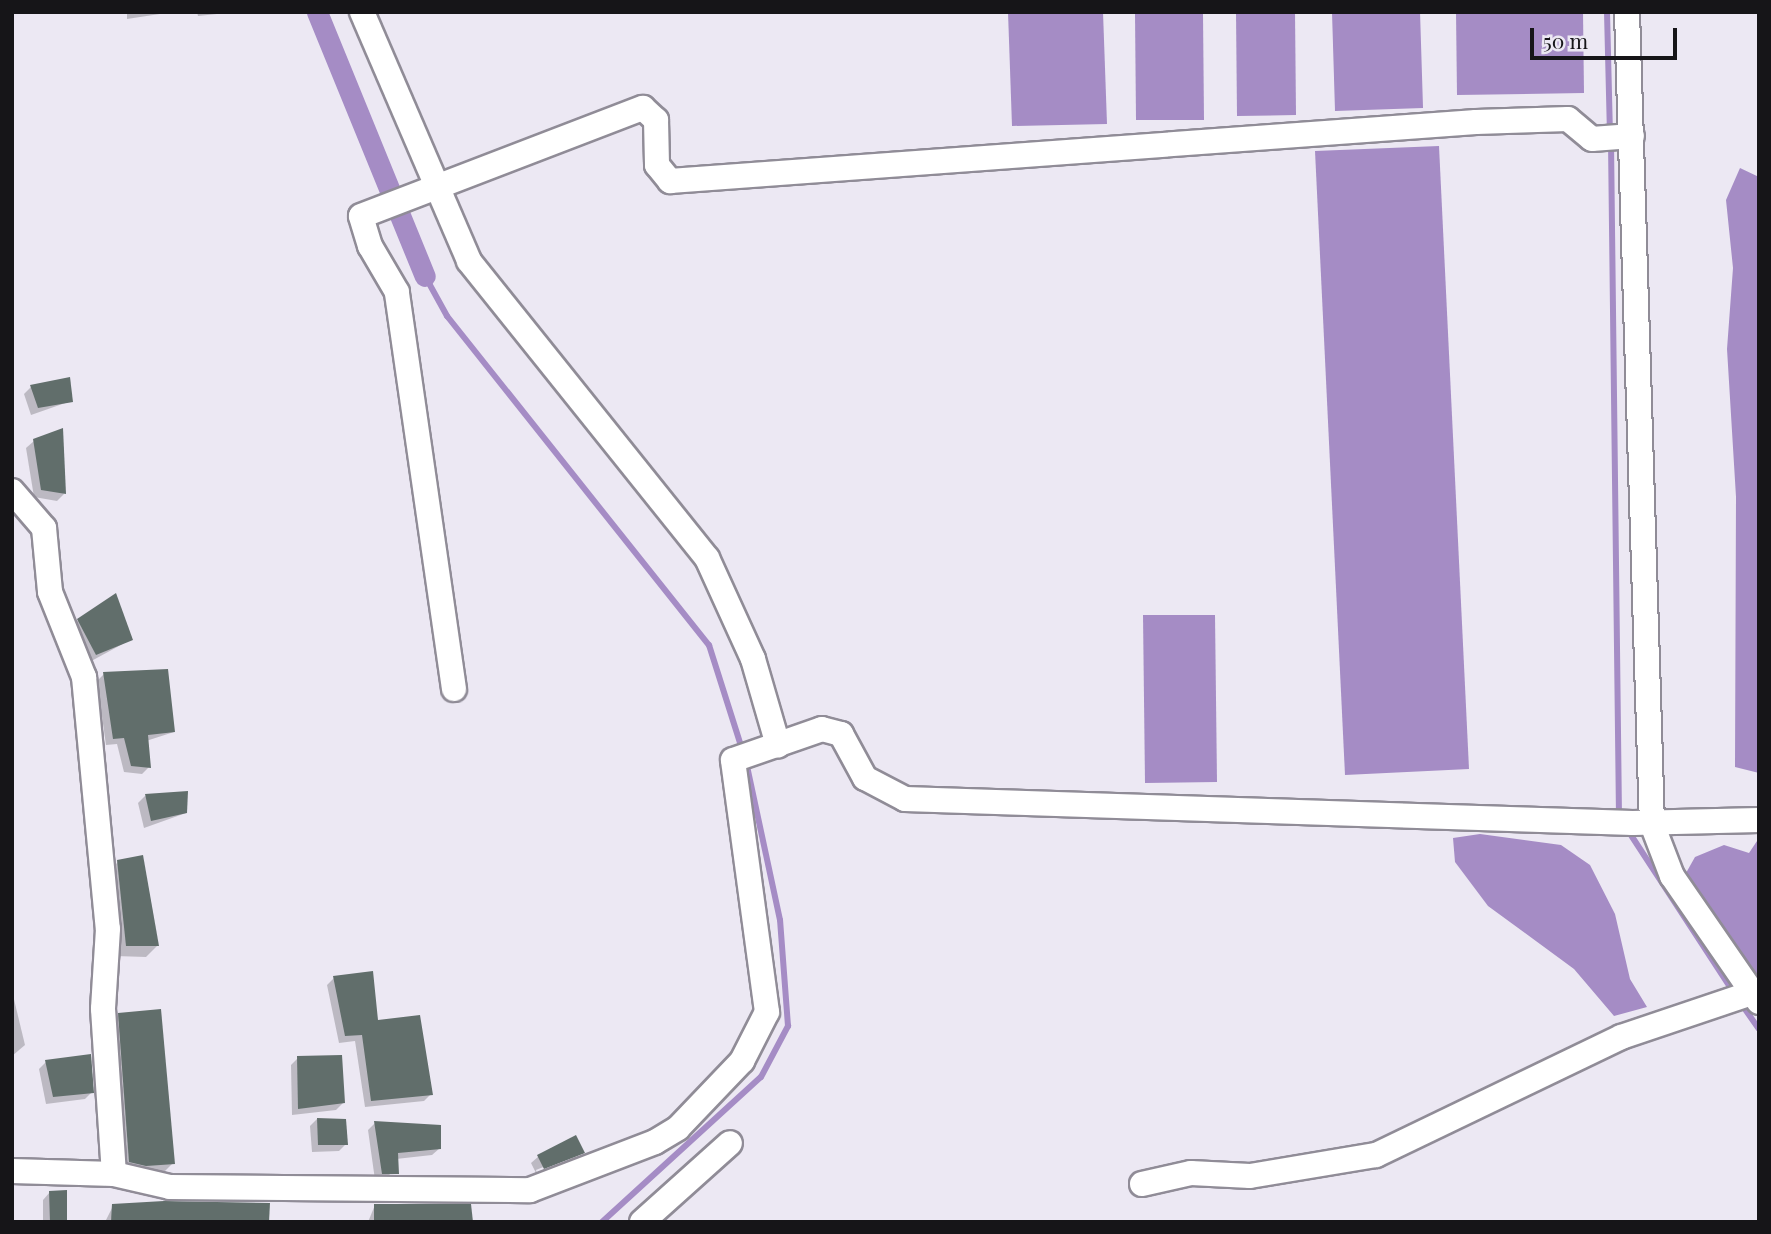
<!DOCTYPE html>
<html>
<head>
<meta charset="utf-8">
<style>
	body { margin:0 }
	#map { position:relative; width:1771px; height:1234px; overflow:hidden; background:#ece8f3; font-family:"Playfair Display",serif }
	div>[style] { position:absolute }
	.water>* { inset:0; background:#a58cc5 }
	.shadow>* { inset:0; background:#0003 }
	.stream>* { height:6px; margin:-3px; padding:0 3px; transform-origin:3px; border-radius:3px; background:#a58cc5 }
	.canal>* { height:21px; margin:-10.5px; padding:0 10.5px; transform-origin:10.5px; border-radius:10.5px; background:#a58cc5 }
	.building>* { inset:0; background:#616e6b }
	.roads { filter:drop-shadow(2px 0 #908c97) drop-shadow(-2px 0 #908c97) drop-shadow(0 2px #908c97) drop-shadow(0 -2px #908c97) }
	.minor>* { height:24px; margin:-12px; padding:0 12px; transform-origin:12px; border-radius:12px; background:#fff }
	span { translate:-50% -50%; white-space:nowrap; text-align:center; line-height:1.15; -webkit-text-stroke:6px #ece8f3; paint-order:stroke }
	.frame { position:absolute; inset:0; border:14px solid #161518; pointer-events:none }
	.scale { position:absolute; left:1530px; top:28px; width:147px; height:32px; box-sizing:border-box; border:4px solid #161518; border-top:0; padding-left:9px; font-size:21px; line-height:24px; white-space:nowrap; color:#161518; -webkit-text-stroke:5px #ece8f3; paint-order:stroke }
</style>
</head>
<body>
<div id="map">
	<div class="water">
		<div style="clip-path:polygon(1008px 12px,1103px 12px,1107px 124px,1012px 126px)"></div>
		<div style="clip-path:polygon(1236px 12px,1295px 12px,1296px 115px,1237px 116px)"></div>
		<div style="clip-path:polygon(1332px 12px,1420px 12px,1423px 108px,1335px 111px)"></div>
		<div style="clip-path:polygon(1456px 12px,1583px 12px,1584px 93px,1457px 95px)"></div>
		<div style="clip-path:polygon(1135px 14px,1203px 14px,1204px 120px,1136px 120px)"></div>
		<div style="clip-path:polygon(1439px 146px,1469px 769px,1345px 775px,1315px 151px)"></div>
		<div style="clip-path:polygon(1740px 168px,1759px 177px,1759px 773px,1735px 767px,1736px 497px,1727px 349px,1733px 268px,1726px 200px)"></div>
		<div style="clip-path:polygon(1143px 615px,1215px 615px,1217px 782px,1145px 783px)"></div>
		<div style="clip-path:polygon(1480px 834px,1561px 845px,1590px 865px,1615px 914px,1630px 979px,1647px 1007px,1614px 1016px,1574px 969px,1488px 906px,1455px 862px,1453px 838px)"></div>
		<div style="clip-path:polygon(1759px 838px,1759px 986px,1686px 873px,1695px 857px,1724px 845px,1749px 853px)"></div>
	</div>
	<div class="shadow">
		<div style="clip-path:polygon(127px 12px,173px 12px,127px 19px)"></div>
		<div style="clip-path:polygon(197px 12px,236px 12px,198px 16px)"></div>
		<div style="clip-path:polygon(31px 387px,71px 401px,31px 415px,24px 394px)"></div>
		<div style="clip-path:polygon(34px 441px,64px 494px,57px 501px,34px 497px,26px 448px)"></div>
		<div style="clip-path:polygon(78px 620px,130px 640px,84px 665px,67px 631px)"></div>
		<div style="clip-path:polygon(104px 674px,174px 732px,146px 741px,149px 767px,142px 774px,124px 772px,117px 744px,106px 745px,97px 681px)"></div>
		<div style="clip-path:polygon(145px 796px,186px 813px,144px 828px,138px 803px)"></div>
		<div style="clip-path:polygon(118px 862px,157px 946px,146px 957px,115px 956px,107px 873px)"></div>
		<div style="clip-path:polygon(334px 978px,431px 1094px,424px 1101px,365px 1107px,355px 1041px,339px 1043px,327px 985px)"></div>
		<div style="clip-path:polygon(12px 991px,25px 1045px,12px 1056px)"></div>
		<div style="clip-path:polygon(119px 1015px,173px 1163px,162px 1174px,118px 1173px,108px 1026px)"></div>
		<div style="clip-path:polygon(298px 1058px,343px 1103px,336px 1110px,292px 1115px,291px 1065px)"></div>
		<div style="clip-path:polygon(46px 1062px,92px 1092px,85px 1099px,46px 1104px,39px 1069px)"></div>
		<div style="clip-path:polygon(317px 1119px,346px 1144px,339px 1151px,312px 1152px,310px 1126px)"></div>
		<div style="clip-path:polygon(375px 1123px,440px 1148px,432px 1155px,396px 1159px,389px 1176px,375px 1180px,368px 1130px)"></div>
		<div style="clip-path:polygon(evenodd,583px 1153px,537px 1175px,531px 1163px,539px 1156px,583px 1153px,576px 1154px,576px 1158px,537px 1173px,536px 1170px,576px 1154px)"></div>
		<div style="clip-path:polygon(50px 1192px,65px 1222px,43px 1222px,43px 1200px)"></div>
		<div style="clip-path:polygon(375px 1205px,471px 1222px,368px 1222px)"></div>
		<div style="clip-path:polygon(113px 1206px,268px 1222px,105px 1222px)"></div>
	</div>
	<div class="stream">
		<div style="left:1607px;top:12px;width:120px;rotate:88.6deg"></div>
		<div style="left:1611px;top:142px;width:675px;rotate:89.32deg"></div>
		<div style="left:425px;top:276px;width:46px;rotate:61.2deg"></div>
		<div style="left:447px;top:316px;width:421px;rotate:51.5deg"></div>
		<div style="left:709px;top:645px;width:112px;rotate:72.4deg"></div>
		<div style="left:1627px;top:829px;width:196px;rotate:56.9deg"></div>
		<div style="left:1740px;top:1002px;width:33px;rotate:55deg"></div>
		<div style="left:602px;top:1222px;width:215px;rotate:-42.4deg"></div>
		<div style="left:761px;top:1077px;width:58px;rotate:-62.1deg"></div>
		<div style="left:788px;top:1026px;width:106px;rotate:-94.3deg"></div>
		<div style="left:780px;top:920px;width:162px;rotate:-102.1deg"></div>
	</div>
	<div class="canal">
		<div style="left:317px;top:12px;width:285px;rotate:67.8deg"></div>
	</div>
	<div class="building">
		<div style="clip-path:polygon(70px 377px,73px 402px,38px 408px,30px 385px)"></div>
		<div style="clip-path:polygon(63px 428px,66px 494px,41px 490px,33px 439px)"></div>
		<div style="clip-path:polygon(116px 593px,133px 640px,96px 655px,77px 619px)"></div>
		<div style="clip-path:polygon(168px 669px,175px 732px,148px 735px,151px 768px,131px 766px,124px 738px,113px 739px,103px 672px)"></div>
		<div style="clip-path:polygon(188px 791px,187px 813px,151px 821px,145px 794px)"></div>
		<div style="clip-path:polygon(143px 855px,159px 946px,126px 946px,117px 860px)"></div>
		<div style="clip-path:polygon(373px 971px,378px 1020px,420px 1015px,433px 1095px,371px 1101px,362px 1035px,345px 1036px,333px 976px)"></div>
		<div style="clip-path:polygon(161px 1009px,175px 1164px,146px 1166px,129px 1162px,118px 1013px)"></div>
		<div style="clip-path:polygon(91px 1054px,94px 1093px,53px 1097px,45px 1060px)"></div>
		<div style="clip-path:polygon(342px 1055px,345px 1103px,298px 1109px,297px 1056px)"></div>
		<div style="clip-path:polygon(317px 1118px,346px 1119px,348px 1145px,318px 1145px)"></div>
		<div style="clip-path:polygon(374px 1121px,441px 1125px,441px 1149px,398px 1153px,399px 1174px,382px 1174px)"></div>
		<div style="clip-path:polygon(576px 1135px,585px 1153px,544px 1169px,537px 1155px)"></div>
		<div style="clip-path:polygon(67px 1190px,67px 1222px,50px 1222px,49px 1191px)"></div>
		<div style="clip-path:polygon(164px 1201px,270px 1203px,269px 1222px,111px 1222px,112px 1204px)"></div>
		<div style="clip-path:polygon(374px 1204px,471px 1204px,473px 1222px,374px 1222px)"></div>
	</div>
	<div class="roads">
		<div class="minor">
			<div style="left:362px;top:12px;width:271px;rotate:66.7deg"></div>
			<div style="left:469px;top:261px;width:381px;rotate:51.3deg"></div>
			<div style="left:707px;top:558px;width:111px;rotate:65.5deg"></div>
			<div style="left:753px;top:659px;width:90px;rotate:73.8deg"></div>
			<div style="left:1627px;top:12px;width:812px;rotate:88.24deg"></div>
			<div style="left:1652px;top:824px;width:56px;rotate:69deg"></div>
			<div style="left:1672px;top:876px;width:153px;rotate:55.4deg"></div>
			<div style="left:12px;top:491px;width:49px;rotate:49.1deg"></div>
			<div style="left:44px;top:528px;width:64px;rotate:84.6deg"></div>
			<div style="left:50px;top:592px;width:92px;rotate:68.2deg"></div>
			<div style="left:84px;top:677px;width:253px;rotate:84.6deg"></div>
			<div style="left:108px;top:929px;width:80px;rotate:93.6deg"></div>
			<div style="left:103px;top:1009px;width:165px;rotate:86.2deg"></div>
			<div style="left:114px;top:1174px;width:102px;rotate:-178.3deg"></div>
			<div style="left:454px;top:689px;width:401px;rotate:-98.2deg"></div>
			<div style="left:397px;top:292px;width:53px;rotate:-120.4deg"></div>
			<div style="left:370px;top:246px;width:31px;rotate:-107deg"></div>
			<div style="left:361px;top:216px;width:302px;rotate:-21deg"></div>
			<div style="left:643px;top:108px;width:18px;rotate:43deg"></div>
			<div style="left:656px;top:120px;width:45px;rotate:88.7deg"></div>
			<div style="left:657px;top:165px;width:21px;rotate:51deg"></div>
			<div style="left:670px;top:181px;width:808px;rotate:-4.19deg"></div>
			<div style="left:1476px;top:122px;width:92px;rotate:-1.9deg"></div>
			<div style="left:1568px;top:119px;width:31px;rotate:40deg"></div>
			<div style="left:1592px;top:139px;width:40px;rotate:-4.3deg"></div>
			<div style="left:114px;top:1174px;width:57px;rotate:13.1deg"></div>
			<div style="left:170px;top:1187px;width:360px;rotate:0.5deg"></div>
			<div style="left:530px;top:1190px;width:134px;rotate:-21deg"></div>
			<div style="left:655px;top:1142px;width:27px;rotate:-31deg"></div>
			<div style="left:678px;top:1128px;width:93px;rotate:-46.3deg"></div>
			<div style="left:742px;top:1061px;width:55px;rotate:-63deg"></div>
			<div style="left:767px;top:1012px;width:254px;rotate:-97.7deg"></div>
			<div style="left:733px;top:760px;width:94px;rotate:-19.2deg"></div>
			<div style="left:822px;top:729px;width:20px;rotate:15deg"></div>
			<div style="left:841px;top:734px;width:50px;rotate:61.4deg"></div>
			<div style="left:865px;top:778px;width:45px;rotate:27.7deg"></div>
			<div style="left:905px;top:799px;width:728px;rotate:1.89deg"></div>
			<div style="left:1633px;top:823px;width:126px;rotate:-1.4deg"></div>
			<div style="left:1142px;top:1184px;width:50px;rotate:-12.7deg"></div>
			<div style="left:1191px;top:1173px;width:59px;rotate:2.9deg"></div>
			<div style="left:1250px;top:1176px;width:128px;rotate:-9.5deg"></div>
			<div style="left:1376px;top:1155px;width:272px;rotate:-25.7deg"></div>
			<div style="left:1621px;top:1037px;width:138px;rotate:-18.6deg"></div>
			<div style="left:642px;top:1222px;width:118px;rotate:-41.9deg"></div>
		</div>
	</div>
	<div class="frame"></div>
	<div class="scale">50 m</div>
</div>
</body>
</html>
